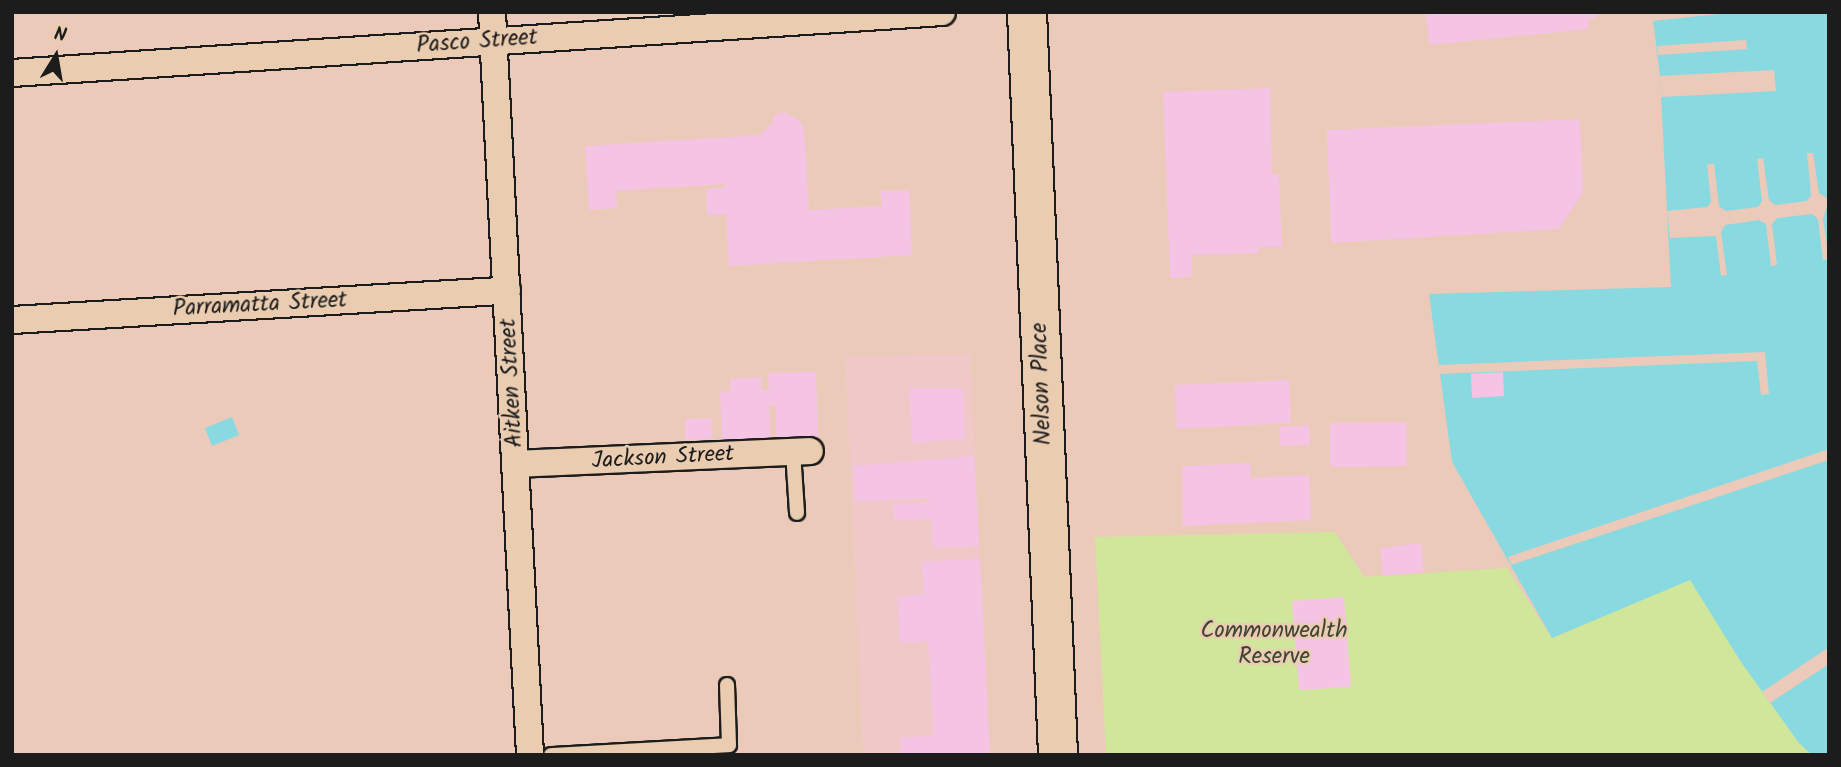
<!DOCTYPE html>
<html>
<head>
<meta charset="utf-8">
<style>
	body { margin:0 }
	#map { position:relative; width:1841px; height:767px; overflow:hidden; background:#eccaba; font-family:Kalam,sans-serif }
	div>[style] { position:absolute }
	.built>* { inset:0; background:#efc8c7 }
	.green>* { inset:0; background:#d0e69b }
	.water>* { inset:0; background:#88d9e0 }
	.pier>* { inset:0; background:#eccaba }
	.building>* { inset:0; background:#f5c4e4 }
	.roads { filter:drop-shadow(2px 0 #1c1c1c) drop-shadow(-2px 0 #1c1c1c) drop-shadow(0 2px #1c1c1c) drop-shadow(0 -2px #1c1c1c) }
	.lane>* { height:14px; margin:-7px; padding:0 7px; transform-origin:7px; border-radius:7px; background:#eaccb0 }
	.street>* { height:26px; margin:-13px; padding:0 13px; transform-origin:13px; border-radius:13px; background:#eaccb0 }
	.secondary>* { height:38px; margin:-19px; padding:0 19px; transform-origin:19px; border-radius:19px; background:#eaccb0 }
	span { translate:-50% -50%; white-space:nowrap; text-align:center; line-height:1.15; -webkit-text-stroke:5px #eaccb0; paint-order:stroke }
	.street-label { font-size:23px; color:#1c1c1c }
	.park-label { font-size:23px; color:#404435 }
	.frame { position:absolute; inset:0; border:14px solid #1c1c1c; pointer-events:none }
	.north { position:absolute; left:21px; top:21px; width:70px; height:70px; -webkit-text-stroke:5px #eaccb0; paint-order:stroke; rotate:11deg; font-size:19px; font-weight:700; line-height:28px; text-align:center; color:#1c1c1c }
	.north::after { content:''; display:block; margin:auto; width:24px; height:32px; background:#1c1c1c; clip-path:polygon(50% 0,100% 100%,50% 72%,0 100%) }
</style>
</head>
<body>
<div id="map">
	<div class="built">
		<div style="clip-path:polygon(970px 354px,990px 755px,863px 755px,845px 356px)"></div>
	</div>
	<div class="green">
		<div style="clip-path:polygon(1335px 532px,1364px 577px,1507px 568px,1552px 638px,1690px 579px,1741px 662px,1812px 755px,1106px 755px,1095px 537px)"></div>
	</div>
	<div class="water">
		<div style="clip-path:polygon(1652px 12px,1829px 12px,1829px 755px,1812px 755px,1799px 743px,1741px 662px,1690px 580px,1552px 638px,1452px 462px,1429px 294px,1671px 287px,1660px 76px)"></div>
		<div style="clip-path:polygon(232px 417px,239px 435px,212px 446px,205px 428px)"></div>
	</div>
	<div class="pier">
		<div style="clip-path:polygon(1652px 12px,1737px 12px,1653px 21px)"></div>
		<div style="clip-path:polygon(1746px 40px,1747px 49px,1658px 55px,1657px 46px)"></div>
		<div style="clip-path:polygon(1774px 70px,1776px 91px,1661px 97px,1660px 76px)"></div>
		<div style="clip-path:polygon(1807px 153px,1813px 153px,1819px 193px,1829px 199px,1823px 219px,1829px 259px,1823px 260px,1818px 219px,1812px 214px,1777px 218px,1772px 224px,1777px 265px,1771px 266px,1766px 224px,1759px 220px,1725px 225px,1721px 232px,1727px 275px,1721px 276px,1716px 236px,1670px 238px,1667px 211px,1707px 207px,1711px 202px,1707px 164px,1714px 164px,1719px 206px,1726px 211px,1758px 207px,1762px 201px,1757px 159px,1763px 158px,1769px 200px,1775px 205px,1807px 201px,1811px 195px)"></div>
		<div style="clip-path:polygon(1765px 352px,1769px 394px,1761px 395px,1757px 361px,1439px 374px,1439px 365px)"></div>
		<div style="clip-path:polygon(1829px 449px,1829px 460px,1511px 565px,1508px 557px)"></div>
		<div style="clip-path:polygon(1829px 647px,1829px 664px,1770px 703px,1762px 692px)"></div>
	</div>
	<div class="building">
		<div style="clip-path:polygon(1448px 12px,1597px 12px,1597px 18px,1588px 19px,1589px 29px,1429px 45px,1426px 14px)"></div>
		<div style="clip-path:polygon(1270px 88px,1272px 174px,1279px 174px,1282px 247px,1259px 247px,1259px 253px,1192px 255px,1192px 277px,1170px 278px,1163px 92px)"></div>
		<div style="clip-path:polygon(784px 112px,800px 121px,804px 129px,809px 210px,882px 206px,880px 191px,909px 190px,912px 255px,729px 266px,726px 214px,707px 215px,706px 189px,725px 188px,725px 184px,616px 191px,617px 208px,589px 210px,585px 146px,760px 135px,773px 122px,774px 115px)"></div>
		<div style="clip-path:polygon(1580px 119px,1583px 193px,1559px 229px,1331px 243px,1327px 130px)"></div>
		<div style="clip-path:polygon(816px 372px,818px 444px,776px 439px,776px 405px,769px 406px,771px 444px,722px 442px,720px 392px,730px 392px,730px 379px,761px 377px,761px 390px,769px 390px,768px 373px)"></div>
		<div style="clip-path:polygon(1503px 372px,1504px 396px,1472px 398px,1471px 374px)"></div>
		<div style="clip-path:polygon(1289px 380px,1291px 423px,1177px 429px,1175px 385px)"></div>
		<div style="clip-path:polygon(909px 388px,963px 388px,965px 439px,912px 443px)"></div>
		<div style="clip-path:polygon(711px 418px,712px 439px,685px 440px,685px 419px)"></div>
		<div style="clip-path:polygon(1406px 422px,1406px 466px,1330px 467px,1330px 423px)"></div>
		<div style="clip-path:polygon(1309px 425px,1310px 445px,1280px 446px,1279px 427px)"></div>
		<div style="clip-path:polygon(974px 456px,979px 546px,933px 548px,931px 519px,894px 520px,893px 504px,929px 503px,928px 498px,855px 502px,853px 466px)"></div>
		<div style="clip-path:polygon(1250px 463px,1251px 478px,1309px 475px,1311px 520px,1182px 526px,1182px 466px)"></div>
		<div style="clip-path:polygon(1421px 543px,1424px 572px,1383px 576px,1380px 548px)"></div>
		<div style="clip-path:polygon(980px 558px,990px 755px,901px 755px,900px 738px,934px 735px,928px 641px,900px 643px,897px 597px,924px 594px,921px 562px)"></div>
		<div style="clip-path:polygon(1344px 597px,1351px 687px,1299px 690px,1292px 601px)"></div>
	</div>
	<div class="roads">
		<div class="lane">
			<div style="left:793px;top:452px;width:61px;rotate:86.2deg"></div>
			<div style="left:551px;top:755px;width:178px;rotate:-3.2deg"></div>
			<div style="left:729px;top:745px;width:60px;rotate:-91.9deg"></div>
		</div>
		<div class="street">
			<div style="left:492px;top:12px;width:744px;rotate:87.07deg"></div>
			<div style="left:12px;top:73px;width:932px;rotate:-3.75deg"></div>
			<div style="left:12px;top:320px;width:496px;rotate:-3.4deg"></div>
			<div style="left:516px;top:464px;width:294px;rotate:-2.5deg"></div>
		</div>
		<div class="secondary">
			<div style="left:1027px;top:12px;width:744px;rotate:87.61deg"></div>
		</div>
	</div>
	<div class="street-label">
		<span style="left:477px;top:42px;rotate:-4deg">Pasco Street</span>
		<span style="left:260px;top:305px;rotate:-3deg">Parramatta Street</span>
		<span style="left:512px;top:383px;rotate:-93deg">Aitken Street</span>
		<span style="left:1042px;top:384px;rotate:-92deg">Nelson Place</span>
		<span style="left:663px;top:458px;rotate:-3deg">Jackson Street</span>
	</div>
	<div class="park-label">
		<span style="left:1274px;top:644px">Commonwealth<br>Reserve</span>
	</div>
	<div class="frame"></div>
	<div class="north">N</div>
</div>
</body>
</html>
